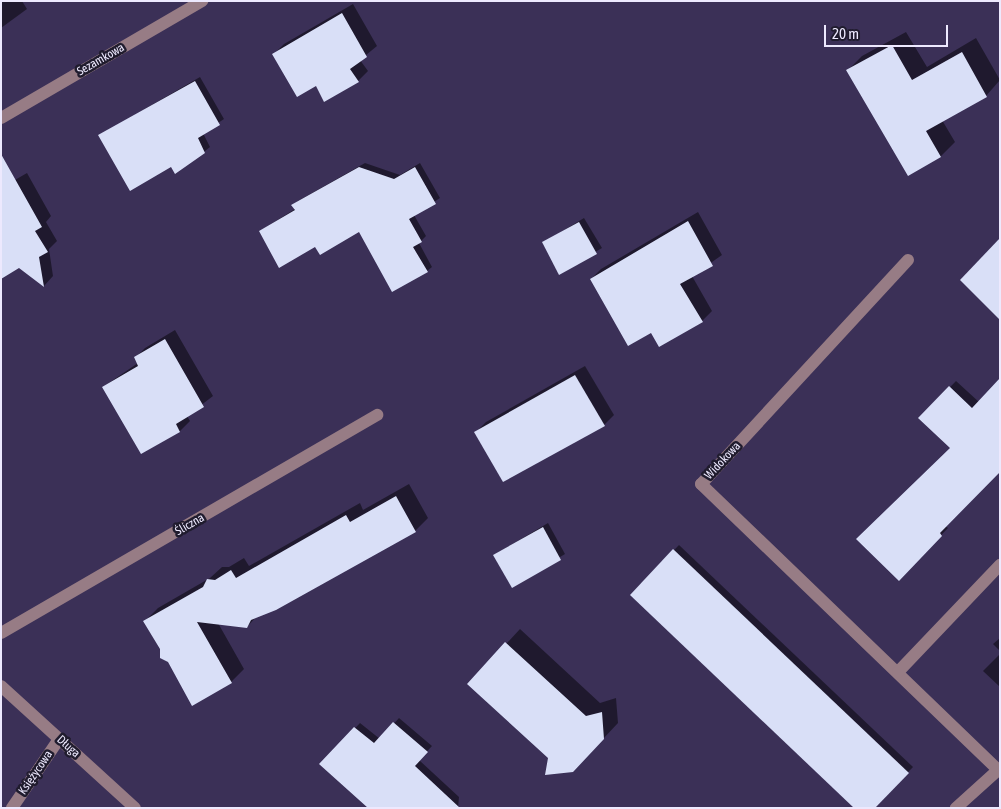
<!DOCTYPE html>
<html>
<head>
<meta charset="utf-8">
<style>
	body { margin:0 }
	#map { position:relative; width:1001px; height:809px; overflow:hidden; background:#3b3057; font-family:"Asap Condensed",sans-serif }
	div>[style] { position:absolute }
	.shadow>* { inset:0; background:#0007 }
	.building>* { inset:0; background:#d9dff7 }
	.minor>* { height:12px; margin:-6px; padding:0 6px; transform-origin:6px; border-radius:6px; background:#977c85 }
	span { translate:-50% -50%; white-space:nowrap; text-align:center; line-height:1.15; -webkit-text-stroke:5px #201c2e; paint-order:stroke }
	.street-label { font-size:12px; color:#ede9fe }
	.frame { position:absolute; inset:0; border:2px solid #ede9fe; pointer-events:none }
	.scale { position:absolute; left:824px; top:25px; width:124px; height:22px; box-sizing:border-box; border:2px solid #ede9fe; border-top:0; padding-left:6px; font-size:15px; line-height:18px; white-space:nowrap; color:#ede9fe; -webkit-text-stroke:4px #201c2e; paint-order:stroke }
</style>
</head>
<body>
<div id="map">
	<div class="shadow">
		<div style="clip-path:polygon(1px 1px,22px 1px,27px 9px,1px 28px)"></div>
		<div style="clip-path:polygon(353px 4px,377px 46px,360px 60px,368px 71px,358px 81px,316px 85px,274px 54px,284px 44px)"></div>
		<div style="clip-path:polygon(906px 32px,927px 67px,976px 38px,1000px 80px,986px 96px,942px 120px,955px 142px,941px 156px,908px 174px,848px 70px,862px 56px)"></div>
		<div style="clip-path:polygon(200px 77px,224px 119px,203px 133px,210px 147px,190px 163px,172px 165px,100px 135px)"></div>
		<div style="clip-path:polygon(365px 163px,400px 175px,420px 163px,440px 198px,414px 215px,426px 236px,419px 243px,432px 267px,427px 271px,359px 230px,316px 245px,260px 231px,295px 209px,293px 205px,298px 201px)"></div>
		<div style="clip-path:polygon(27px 173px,51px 216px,46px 222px,57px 241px,49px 249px,53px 276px,44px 286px,1px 188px)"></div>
		<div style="clip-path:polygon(698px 212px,722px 255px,692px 276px,712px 311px,702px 321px,652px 331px,591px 279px,601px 269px)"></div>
		<div style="clip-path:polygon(584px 218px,602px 248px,560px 273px,543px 243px)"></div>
		<div style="clip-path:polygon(175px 330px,213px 396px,187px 416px,190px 421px,180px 431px,141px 453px,103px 387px,138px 363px,135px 358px,145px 348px)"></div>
		<div style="clip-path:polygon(585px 366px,614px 415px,604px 425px,476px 432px,486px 422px)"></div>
		<div style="clip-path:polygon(956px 381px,979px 402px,945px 526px,948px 528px,899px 579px,951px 448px,920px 418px)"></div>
		<div style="clip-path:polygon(409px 484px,428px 518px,415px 531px,257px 616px,247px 627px,218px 623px,244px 669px,231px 682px,161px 649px,145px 621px,158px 608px,210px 578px,222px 567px,229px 567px,244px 558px,249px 566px,360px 503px,363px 510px)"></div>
		<div style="clip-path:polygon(548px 523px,565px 554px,512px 586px,494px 555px)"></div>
		<div style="clip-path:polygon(679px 545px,913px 767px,874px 808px,631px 595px)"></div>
		<div style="clip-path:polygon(520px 629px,600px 703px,616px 698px,618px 723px,587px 756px,550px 758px,469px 684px)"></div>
		<div style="clip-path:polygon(1000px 638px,1000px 651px,993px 644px)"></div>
		<div style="clip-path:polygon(1000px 654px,1000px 687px,983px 671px)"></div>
		<div style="clip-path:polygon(399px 718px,432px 746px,419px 760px,459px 797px,458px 808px,321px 764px,360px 723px,380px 739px)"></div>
	</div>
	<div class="building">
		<div style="clip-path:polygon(342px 13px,367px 57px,350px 69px,359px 82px,324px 102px,316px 86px,297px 97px,272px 54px)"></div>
		<div style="clip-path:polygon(892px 45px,912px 80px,962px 52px,987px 97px,926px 131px,941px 157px,908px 176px,846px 70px)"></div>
		<div style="clip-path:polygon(195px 81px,220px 125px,198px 138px,205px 153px,175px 174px,171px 167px,130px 191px,98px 135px)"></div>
		<div style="clip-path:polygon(1px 154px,42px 227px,35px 231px,48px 252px,39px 257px,44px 287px,19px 268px,1px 279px)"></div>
		<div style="clip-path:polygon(359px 167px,394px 179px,415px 167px,436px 204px,409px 219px,422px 242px,413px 247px,428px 272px,392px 292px,359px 232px,320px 255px,315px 247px,279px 268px,259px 231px,295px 210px,291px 205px)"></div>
		<div style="clip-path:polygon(688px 221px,713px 266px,680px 284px,703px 322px,659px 347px,651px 333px,628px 346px,590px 279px)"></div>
		<div style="clip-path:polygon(579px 222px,597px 254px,559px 275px,542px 242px)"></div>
		<div style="clip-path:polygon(1000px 238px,1000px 320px,960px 280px)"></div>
		<div style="clip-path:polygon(165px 339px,204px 407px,176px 424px,180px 432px,141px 454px,102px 387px,138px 366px,134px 357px)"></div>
		<div style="clip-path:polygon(575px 375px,605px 426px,503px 482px,474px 432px)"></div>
		<div style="clip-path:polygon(1000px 378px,1000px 472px,940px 533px,942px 536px,899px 581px,856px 539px,950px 448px,918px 418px,949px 386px,972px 408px)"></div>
		<div style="clip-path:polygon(396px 496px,416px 532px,276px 610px,251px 620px,247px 628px,197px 622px,232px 683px,192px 706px,168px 662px,160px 658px,160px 649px,143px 621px,203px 587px,207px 579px,215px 580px,231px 570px,236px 578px,346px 515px,350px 522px)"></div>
		<div style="clip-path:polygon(543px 527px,561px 560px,512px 588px,493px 555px)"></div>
		<div style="clip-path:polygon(673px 549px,909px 773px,875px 808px,854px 808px,630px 595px)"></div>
		<div style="clip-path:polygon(505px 642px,586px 716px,602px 712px,604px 739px,573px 772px,545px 775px,548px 758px,467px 684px)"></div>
		<div style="clip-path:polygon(393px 722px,428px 752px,415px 766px,460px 808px,368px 808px,319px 764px,354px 727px,374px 743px)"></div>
	</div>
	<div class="minor">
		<div style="left:1px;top:118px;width:233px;rotate:-30.2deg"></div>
		<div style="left:908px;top:260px;width:305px;rotate:132.7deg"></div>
		<div style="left:701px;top:484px;width:412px;rotate:43.9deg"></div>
		<div style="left:998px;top:770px;width:57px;rotate:137.9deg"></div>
		<div style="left:1px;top:633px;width:435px;rotate:-30.1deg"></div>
		<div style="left:898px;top:672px;width:148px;rotate:-46.4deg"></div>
		<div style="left:1px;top:686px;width:181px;rotate:42.3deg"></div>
		<div style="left:12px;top:808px;width:83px;rotate:-55.7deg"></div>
	</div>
	<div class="street-label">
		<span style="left:101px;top:60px;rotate:-30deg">Sezamkowa</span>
		<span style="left:723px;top:461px;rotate:-47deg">Widokowa</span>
		<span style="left:190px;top:525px;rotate:-30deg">Śliczna</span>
		<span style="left:68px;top:747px;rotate:42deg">Długa</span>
		<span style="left:36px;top:773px;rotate:-56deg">Księżycowa</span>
	</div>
	<div class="frame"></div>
	<div class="scale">20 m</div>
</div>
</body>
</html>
